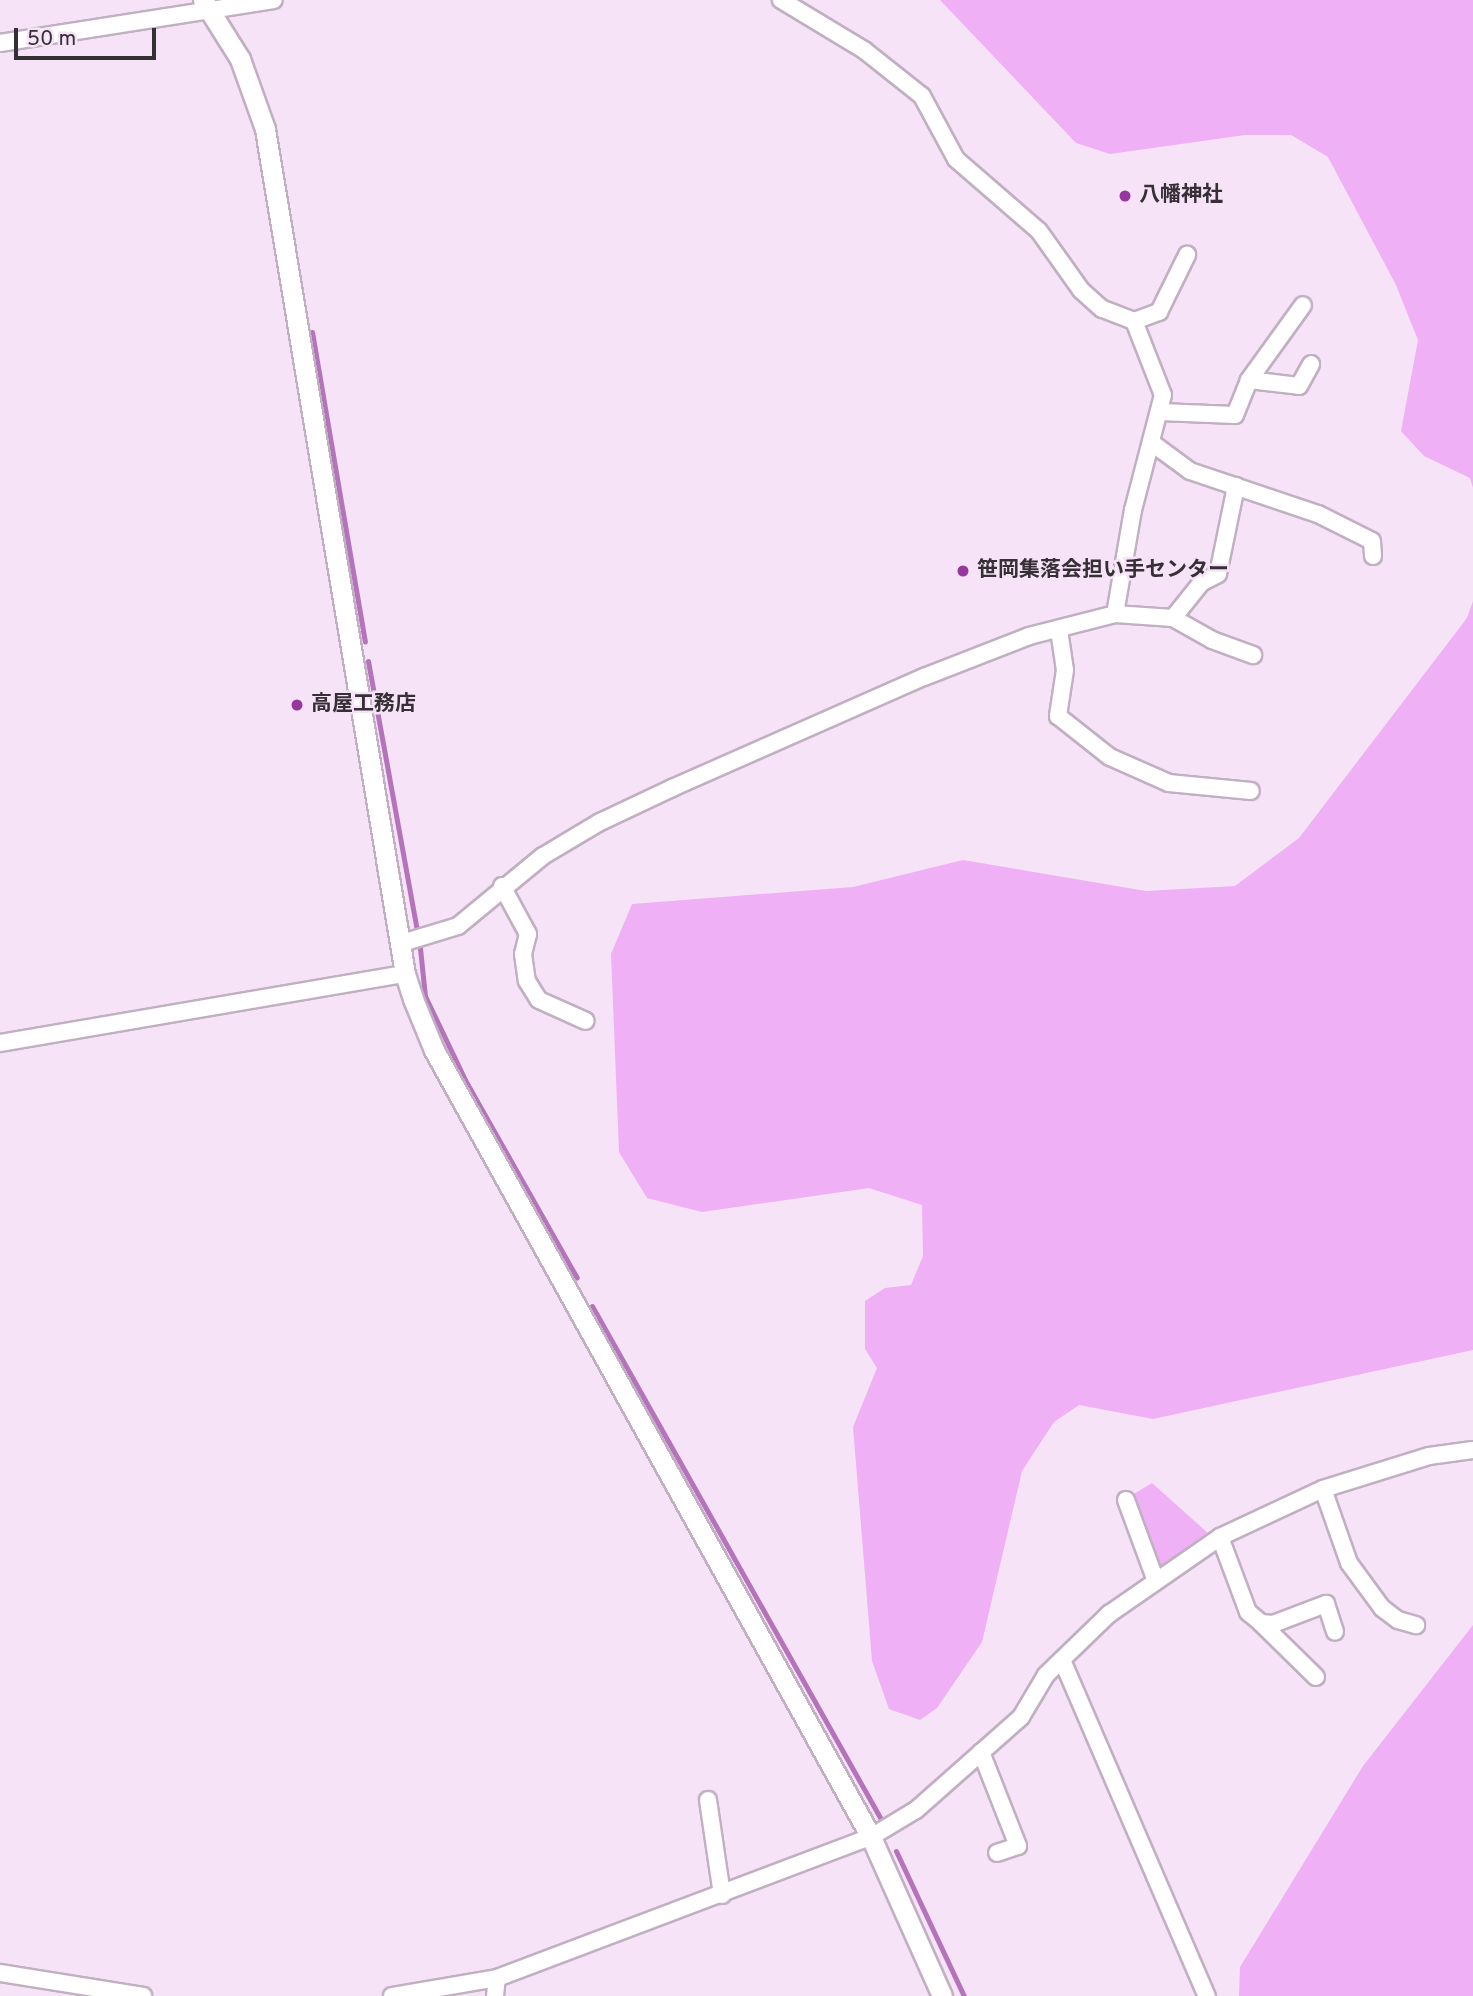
<!DOCTYPE html>
<html>
<head>
<meta charset="utf-8">
<style>
	body { margin:0 }
	#map { position:relative; width:1473px; height:1996px; overflow:hidden; background:#f6e3f7; font-family:Overpass,"Noto Sans JP",sans-serif }
	div>[style] { position:absolute }
	.green>* { inset:0; background:#f0b0f5 }
	.stream>* { height:5px; margin:-2.5px; padding:0 2.5px; transform-origin:2.5px; border-radius:2.5px; background:#b573bb }
	.roads { filter:drop-shadow(2px 0 #c1afc2) drop-shadow(-2px 0 #c1afc2) drop-shadow(0 2px #c1afc2) drop-shadow(0 -2px #c1afc2) }
	.minor>* { height:16px; margin:-8px; padding:0 8px; transform-origin:8px; border-radius:8px; background:#fff }
	.tertiary>* { height:19px; margin:-9.5px; padding:0 9.5px; transform-origin:9.5px; border-radius:9.5px; background:#fff }
	.dots>* { width:19px; height:19px; translate:-50% -50%; box-sizing:border-box; border:4px solid #f6e3f7; border-radius:50% }
	span { translate:-50% -50%; white-space:nowrap; text-align:center; line-height:1.15; -webkit-text-stroke:5px #f6e3f7; paint-order:stroke }
	.poi-label { font-size:21px; color:#362f36; font-weight:700 }
	.left { translate:0 -50%; text-align:left }
	.scale { position:absolute; left:14px; top:28px; width:142px; height:32px; box-sizing:border-box; border:4px solid #362f36; border-top:0; padding-left:9px; font-size:21px; line-height:24px; white-space:nowrap; color:#362f36; -webkit-text-stroke:5px #f6e3f7; paint-order:stroke }
</style>
</head>
<body>
<div id="map">
	<div class="green">
		<div style="clip-path:polygon(940px 0,1473px 0,1473px 488px,1470px 478px,1424px 456px,1401px 431px,1418px 340px,1396px 285px,1328px 157px,1291px 135px,1245px 135px,1110px 154px,1076px 143px)"></div>
		<div style="clip-path:polygon(1473px 601px,1473px 1350px,1153px 1419px,1079px 1405px,1054px 1422px,1022px 1471px,982px 1642px,937px 1708px,920px 1720px,889px 1709px,872px 1661px,853px 1427px,877px 1368px,865px 1349px,865px 1301px,885px 1288px,911px 1285px,923px 1256px,922px 1205px,869px 1188px,702px 1212px,647px 1198px,619px 1152px,611px 954px,632px 904px,853px 887px,963px 860px,1146px 891px,1235px 886px,1299px 838px,1467px 618px)"></div>
		<div style="clip-path:polygon(1152px 1483px,1209px 1534px,1163px 1572px,1132px 1495px)"></div>
		<div style="clip-path:polygon(1473px 1625px,1473px 1996px,1239px 1996px,1240px 1967px,1363px 1766px)"></div>
	</div>
	<div class="stream">
		<div style="left:312px;top:332px;width:314px;rotate:80.3deg"></div>
		<div style="left:368px;top:661px;width:274px;rotate:79.7deg"></div>
		<div style="left:420px;top:948px;width:48px;rotate:84.1deg"></div>
		<div style="left:425px;top:996px;width:93px;rotate:64.5deg"></div>
		<div style="left:465px;top:1080px;width:227px;rotate:60.5deg"></div>
		<div style="left:592px;top:1306px;width:589px;rotate:60.61deg"></div>
		<div style="left:896px;top:1851px;width:160px;rotate:64.9deg"></div>
	</div>
	<div class="roads">
		<div class="minor">
			<div style="left:0;top:43px;width:277px;rotate:-8.9deg"></div>
			<div style="left:1134px;top:321px;width:27px;rotate:-20deg"></div>
			<div style="left:1159px;top:312px;width:64px;rotate:-63.8deg"></div>
			<div style="left:1249px;top:380px;width:92px;rotate:-54.2deg"></div>
			<div style="left:1160px;top:412px;width:75px;rotate:2.3deg"></div>
			<div style="left:1235px;top:415px;width:38px;rotate:-68deg"></div>
			<div style="left:1249px;top:380px;width:50px;rotate:6.8deg"></div>
			<div style="left:1299px;top:386px;width:25px;rotate:-61deg"></div>
			<div style="left:1152px;top:443px;width:47px;rotate:36.4deg"></div>
			<div style="left:1190px;top:471px;width:135px;rotate:18.6deg"></div>
			<div style="left:1318px;top:514px;width:60px;rotate:26.6deg"></div>
			<div style="left:1372px;top:541px;width:15px;rotate:86deg"></div>
			<div style="left:1115px;top:614px;width:58px;rotate:3.9deg"></div>
			<div style="left:1173px;top:618px;width:45px;rotate:29.4deg"></div>
			<div style="left:1212px;top:640px;width:44px;rotate:20.1deg"></div>
			<div style="left:1173px;top:618px;width:45px;rotate:-51.3deg"></div>
			<div style="left:1201px;top:583px;width:19px;rotate:-28deg"></div>
			<div style="left:1218px;top:574px;width:90px;rotate:-78.4deg"></div>
			<div style="left:1059px;top:630px;width:40px;rotate:81.5deg"></div>
			<div style="left:1065px;top:670px;width:47px;rotate:98.7deg"></div>
			<div style="left:1058px;top:716px;width:66px;rotate:38.3deg"></div>
			<div style="left:1110px;top:757px;width:64px;rotate:23.8deg"></div>
			<div style="left:1169px;top:783px;width:82px;rotate:5.6deg"></div>
			<div style="left:502px;top:886px;width:55px;rotate:61.6deg"></div>
			<div style="left:528px;top:934px;width:21px;rotate:104deg"></div>
			<div style="left:523px;top:954px;width:27px;rotate:82deg"></div>
			<div style="left:527px;top:981px;width:22px;rotate:58deg"></div>
			<div style="left:539px;top:1000px;width:51px;rotate:24.1deg"></div>
			<div style="left:402px;top:943px;width:59px;rotate:-16.9deg"></div>
			<div style="left:458px;top:926px;width:110px;rotate:-39.5deg"></div>
			<div style="left:543px;top:856px;width:66px;rotate:-30.8deg"></div>
			<div style="left:600px;top:822px;width:80px;rotate:-25.3deg"></div>
			<div style="left:672px;top:788px;width:275px;rotate:-23.8deg"></div>
			<div style="left:924px;top:677px;width:113px;rotate:-21.3deg"></div>
			<div style="left:1029px;top:636px;width:89px;rotate:-14.3deg"></div>
			<div style="left:1115px;top:614px;width:106px;rotate:-80.2deg"></div>
			<div style="left:1133px;top:510px;width:119px;rotate:-75.4deg"></div>
			<div style="left:1163px;top:395px;width:79px;rotate:-111.4deg"></div>
			<div style="left:1134px;top:321px;width:34px;rotate:-159deg"></div>
			<div style="left:1102px;top:309px;width:28px;rotate:-138deg"></div>
			<div style="left:1081px;top:290px;width:72px;rotate:-125.4deg"></div>
			<div style="left:1039px;top:231px;width:110px;rotate:-139.1deg"></div>
			<div style="left:956px;top:159px;width:72px;rotate:-118.4deg"></div>
			<div style="left:922px;top:96px;width:74px;rotate:-141.6deg"></div>
			<div style="left:864px;top:50px;width:97px;rotate:-148.9deg"></div>
			<div style="left:0;top:1043px;width:411px;rotate:-9.7deg"></div>
			<div style="left:1323px;top:1489px;width:78px;rotate:70.6deg"></div>
			<div style="left:1349px;top:1563px;width:56px;rotate:53.7deg"></div>
			<div style="left:1382px;top:1608px;width:20px;rotate:37deg"></div>
			<div style="left:1398px;top:1620px;width:19px;rotate:16deg"></div>
			<div style="left:1126px;top:1500px;width:86px;rotate:69.7deg"></div>
			<div style="left:1220px;top:1537px;width:80px;rotate:69.5deg"></div>
			<div style="left:1248px;top:1612px;width:17px;rotate:40deg"></div>
			<div style="left:1261px;top:1623px;width:12px;rotate:5deg"></div>
			<div style="left:1273px;top:1624px;width:57px;rotate:-20.7deg"></div>
			<div style="left:1326px;top:1604px;width:29px;rotate:72deg"></div>
			<div style="left:1261px;top:1623px;width:77px;rotate:44.5deg"></div>
			<div style="left:1062px;top:1660px;width:366px;rotate:66.7deg"></div>
			<div style="left:981px;top:1752px;width:101px;rotate:68.5deg"></div>
			<div style="left:1018px;top:1846px;width:22px;rotate:162deg"></div>
			<div style="left:708px;top:1800px;width:96px;rotate:81.6deg"></div>
			<div style="left:0;top:1973px;width:145px;rotate:9.1deg"></div>
			<div style="left:392px;top:1996px;width:107px;rotate:-9.7deg"></div>
			<div style="left:497px;top:1978px;width:400px;rotate:-20.7deg"></div>
			<div style="left:871px;top:1837px;width:52px;rotate:-31deg"></div>
			<div style="left:916px;top:1810px;width:140px;rotate:-41.5deg"></div>
			<div style="left:1021px;top:1717px;width:49px;rotate:-59.2deg"></div>
			<div style="left:1046px;top:1675px;width:88px;rotate:-44.1deg"></div>
			<div style="left:1109px;top:1614px;width:135px;rotate:-34.7deg"></div>
			<div style="left:1220px;top:1537px;width:114px;rotate:-25deg"></div>
			<div style="left:1323px;top:1489px;width:111px;rotate:-17.3deg"></div>
			<div style="left:1429px;top:1456px;width:44px;rotate:-7.8deg"></div>
			<div style="left:495px;top:1996px;width:18px;rotate:-84deg"></div>
		</div>
		<div class="tertiary">
			<div style="left:203px;top:0;width:70px;rotate:57.9deg"></div>
			<div style="left:240px;top:59px;width:74px;rotate:70.3deg"></div>
			<div style="left:265px;top:129px;width:857px;rotate:80.59deg"></div>
			<div style="left:405px;top:974px;width:26px;rotate:72deg"></div>
			<div style="left:413px;top:999px;width:55px;rotate:67.6deg"></div>
			<div style="left:434px;top:1050px;width:900px;rotate:60.96deg"></div>
			<div style="left:871px;top:1837px;width:174px;rotate:65.9deg"></div>
		</div>
	</div>
	<div class="dots">
		<div style="left:1125px;top:196px;background:#9637a0"></div>
		<div style="left:963px;top:571px;background:#9637a0"></div>
		<div style="left:297px;top:705px;background:#9637a0"></div>
	</div>
	<div class="poi-label">
		<span class="left" style="left:1139px;top:196px">八幡神社</span>
		<span class="left" style="left:977px;top:571px">笹岡集落会担い手センター</span>
		<span class="left" style="left:311px;top:705px">高屋工務店</span>
	</div>
	<div class="scale">50 m</div>
</div>
</body>
</html>
